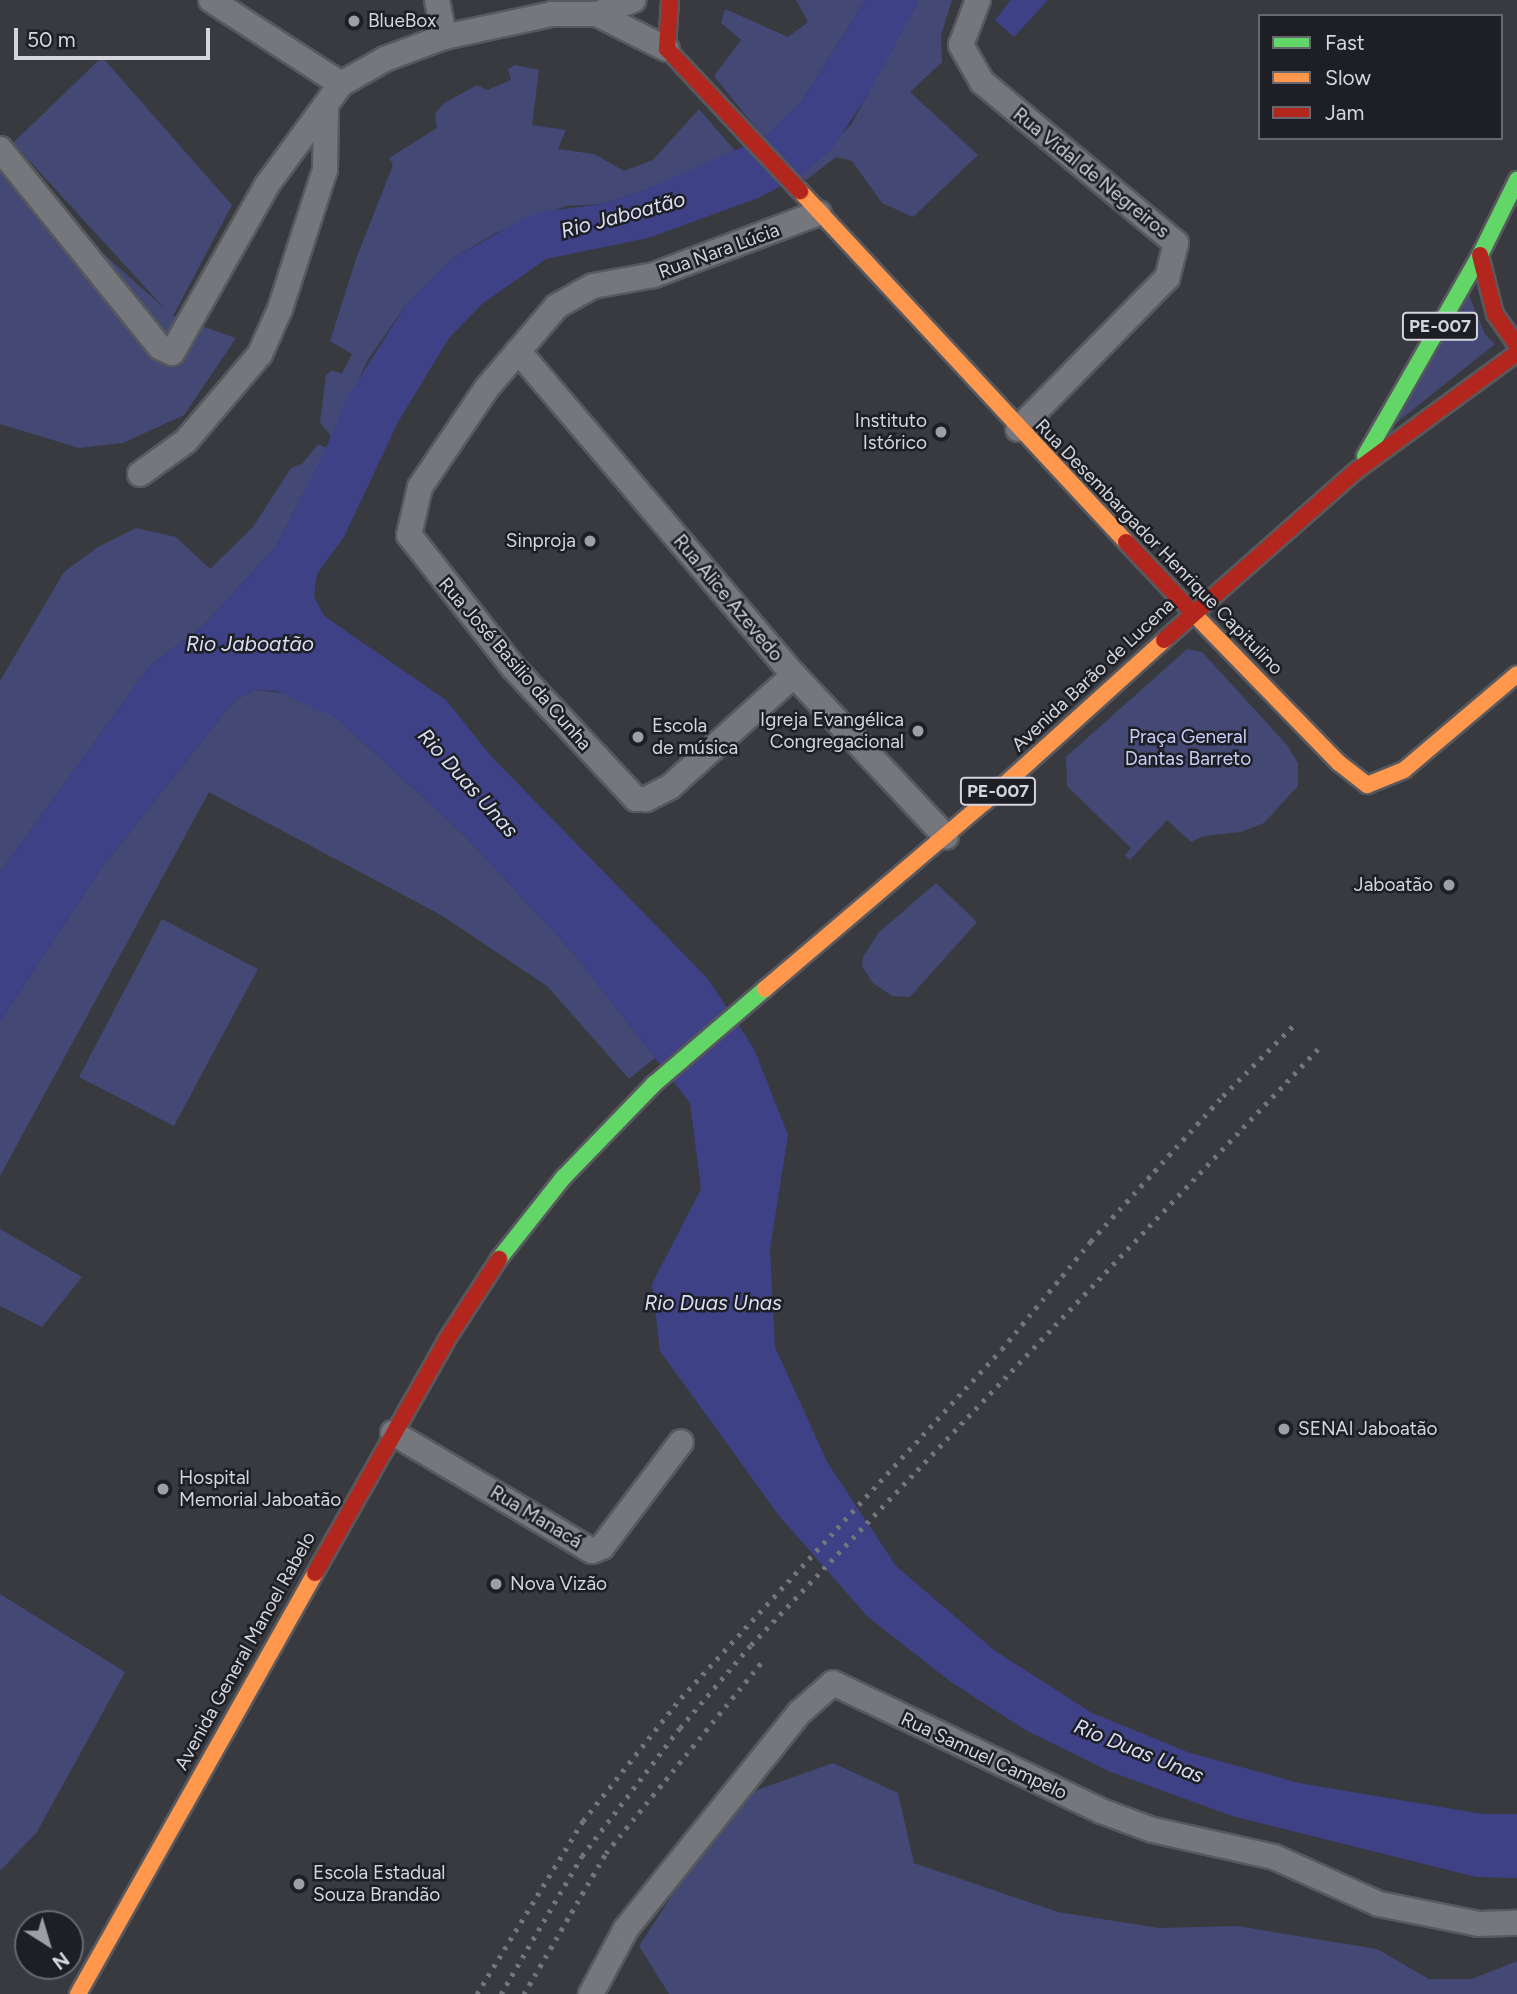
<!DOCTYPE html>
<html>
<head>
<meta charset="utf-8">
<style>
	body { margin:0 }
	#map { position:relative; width:1517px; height:1994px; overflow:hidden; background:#383a40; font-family:Figtree,sans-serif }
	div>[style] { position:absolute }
	.green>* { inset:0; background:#434875 }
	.water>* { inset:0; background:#3e4185 }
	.roads { filter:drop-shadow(2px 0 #57595e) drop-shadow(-2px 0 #57595e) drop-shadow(0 2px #57595e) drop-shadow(0 -2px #57595e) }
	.street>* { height:24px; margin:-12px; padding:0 12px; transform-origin:12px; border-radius:12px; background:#76777c }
	.fast>* { height:16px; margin:-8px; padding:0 8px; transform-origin:8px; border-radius:8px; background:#63d668 }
	.slow>* { height:16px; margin:-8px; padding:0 8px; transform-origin:8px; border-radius:8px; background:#ff974d }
	.jam>* { height:16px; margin:-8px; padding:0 8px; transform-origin:8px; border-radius:8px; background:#b3261e }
	.rail>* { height:5px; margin-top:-2.5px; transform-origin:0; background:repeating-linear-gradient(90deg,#74767b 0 3.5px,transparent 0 10.5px) }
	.dots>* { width:19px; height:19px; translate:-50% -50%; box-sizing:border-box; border:4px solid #1e1f25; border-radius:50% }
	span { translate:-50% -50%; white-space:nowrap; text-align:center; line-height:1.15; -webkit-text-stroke:5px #1e1f25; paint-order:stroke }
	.shield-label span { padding:2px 5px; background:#1e1f25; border:2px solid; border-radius:5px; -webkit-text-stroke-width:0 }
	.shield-label { font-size:18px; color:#d4d5dd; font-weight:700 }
	.poi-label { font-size:19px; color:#d4d5dd }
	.left { translate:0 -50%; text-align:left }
	.right { translate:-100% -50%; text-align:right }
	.street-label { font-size:19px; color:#d4d5dd }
	.park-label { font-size:19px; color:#c7cef9 }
	.water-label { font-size:21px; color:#dbdff5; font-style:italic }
	.legend { position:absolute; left:1258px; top:14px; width:245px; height:126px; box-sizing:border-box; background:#1e1f25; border:2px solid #67686f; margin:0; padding:9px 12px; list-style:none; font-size:21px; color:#d4d5dd }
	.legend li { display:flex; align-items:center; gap:14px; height:35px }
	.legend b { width:35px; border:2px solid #67686f }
	.north { position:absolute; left:14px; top:1910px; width:70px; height:70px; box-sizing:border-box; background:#1e1f25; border:2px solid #67686f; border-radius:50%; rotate:143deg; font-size:19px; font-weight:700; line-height:28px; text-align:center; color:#d4d5dd }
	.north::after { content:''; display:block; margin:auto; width:24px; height:32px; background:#9d9fa6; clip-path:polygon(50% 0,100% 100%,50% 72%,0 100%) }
	.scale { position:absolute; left:14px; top:28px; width:196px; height:32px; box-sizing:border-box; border:4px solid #d4d5dd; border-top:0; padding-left:9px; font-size:21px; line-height:24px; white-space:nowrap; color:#d4d5dd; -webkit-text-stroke:5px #1e1f25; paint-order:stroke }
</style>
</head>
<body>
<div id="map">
	<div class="green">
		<div style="clip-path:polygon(796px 0,865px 0,801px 102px,764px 138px,714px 76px,741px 40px,721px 23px,725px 9px,788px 37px,808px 22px)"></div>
		<div style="clip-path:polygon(919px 0,952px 0,941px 35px,942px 62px,910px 92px,978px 155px,913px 217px,882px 203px,852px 161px,836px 157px,806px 180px,800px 176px,851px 125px)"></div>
		<div style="clip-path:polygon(102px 57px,232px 205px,173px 316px,236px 338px,184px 415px,123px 443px,79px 448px,0 424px,0 161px,165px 309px,13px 143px)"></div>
		<div style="clip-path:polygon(515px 65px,539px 70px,532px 125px,566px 130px,558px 149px,594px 154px,624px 171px,653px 160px,699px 109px,737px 153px,640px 192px,601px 204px,566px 206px,495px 233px,452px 259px,408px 302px,367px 361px,332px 437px,320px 423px,326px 375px,332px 370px,342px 374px,352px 354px,330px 341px,356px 259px,393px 165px,389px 158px,437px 128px,435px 114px,444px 103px,477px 85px,487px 90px,511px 80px,508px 69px)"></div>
		<div style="clip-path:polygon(1469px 295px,1485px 334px,1495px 344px,1385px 432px)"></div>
		<div style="clip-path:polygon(318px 444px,327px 448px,276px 546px,202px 627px,151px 664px,0 872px,0 681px,64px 572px,98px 547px,136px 528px,176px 537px,210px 569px,253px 527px,291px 468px,302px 464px)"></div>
		<div style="clip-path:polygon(1187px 649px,1202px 652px,1287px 745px,1298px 763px,1298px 786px,1264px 823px,1241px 832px,1204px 836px,1191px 842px,1167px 820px,1130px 860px,1125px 855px,1131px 848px,1067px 786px,1066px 757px)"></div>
		<div style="clip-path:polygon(256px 690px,291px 694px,336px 718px,464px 835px,574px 954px,655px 1058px,629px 1079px,547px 986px,441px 915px,209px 792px,0 1176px,0 1022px,101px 869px,235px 700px)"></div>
		<div style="clip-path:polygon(936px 883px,977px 922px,910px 997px,892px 996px,873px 983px,862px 966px,863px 957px,879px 932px)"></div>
		<div style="clip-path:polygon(162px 919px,258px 969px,174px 1126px,79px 1077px)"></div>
		<div style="clip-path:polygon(0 1229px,82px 1277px,42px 1327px,0 1306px)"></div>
		<div style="clip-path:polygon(0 1594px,125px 1672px,37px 1832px,0 1871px)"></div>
		<div style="clip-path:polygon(833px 1763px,898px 1793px,914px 1863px,1058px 1912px,1159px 1928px,1237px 1926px,1377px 1949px,1429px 1979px,1472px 1979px,1517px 1961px,1517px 1994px,669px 1994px,639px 1946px,702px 1849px,749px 1793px)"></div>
	</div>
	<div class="water">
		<div style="clip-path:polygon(865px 0,919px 0,869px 93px,832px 149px,800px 176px,758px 198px,648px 238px,546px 259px,482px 304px,449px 338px,398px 422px,344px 537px,317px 574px,314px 596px,324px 616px,446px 700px,490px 755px,708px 979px,754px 1049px,788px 1135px,770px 1249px,775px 1347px,827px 1462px,896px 1566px,994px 1650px,1092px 1713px,1190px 1753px,1299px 1783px,1482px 1814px,1517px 1814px,1517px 1878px,1476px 1877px,1232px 1816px,1111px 1772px,1027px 1731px,951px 1682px,868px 1617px,780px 1517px,660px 1351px,652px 1284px,701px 1189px,690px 1103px,574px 954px,464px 835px,336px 718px,277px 691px,256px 690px,235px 700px,101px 869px,0 1022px,0 872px,151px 664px,202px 627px,276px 546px,324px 453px,348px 396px,408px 302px,452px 259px,515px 223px,541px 212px,601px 204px,640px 192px,763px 138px,801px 102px)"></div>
		<div style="clip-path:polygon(1011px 0,1048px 0,1014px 37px,995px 20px)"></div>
	</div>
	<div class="roads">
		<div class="street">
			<div style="left:211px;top:0;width:155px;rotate:32.9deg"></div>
			<div style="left:437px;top:0;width:38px;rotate:79deg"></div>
			<div style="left:978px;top:0;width:48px;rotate:110.7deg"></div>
			<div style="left:961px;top:45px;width:43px;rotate:60.4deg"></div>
			<div style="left:982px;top:82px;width:252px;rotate:39.7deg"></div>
			<div style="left:1176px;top:243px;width:36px;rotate:104deg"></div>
			<div style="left:1167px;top:278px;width:212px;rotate:134.6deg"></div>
			<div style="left:597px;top:14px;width:39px;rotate:-21deg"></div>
			<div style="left:0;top:149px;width:255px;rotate:51.1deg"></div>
			<div style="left:160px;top:347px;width:13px;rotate:27deg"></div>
			<div style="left:172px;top:353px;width:193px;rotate:-60.5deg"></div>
			<div style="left:267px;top:185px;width:125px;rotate:-53.8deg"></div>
			<div style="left:341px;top:84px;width:51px;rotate:-29.6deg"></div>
			<div style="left:385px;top:59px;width:63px;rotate:-20.4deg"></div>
			<div style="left:444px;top:37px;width:110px;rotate:-12deg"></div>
			<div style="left:552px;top:14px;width:45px"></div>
			<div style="left:597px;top:14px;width:78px;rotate:26.6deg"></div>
			<div style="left:518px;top:351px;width:426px;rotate:49.6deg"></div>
			<div style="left:794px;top:675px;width:222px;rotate:46.8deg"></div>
			<div style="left:140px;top:474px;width:57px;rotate:-35.7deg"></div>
			<div style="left:186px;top:441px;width:114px;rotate:-49.6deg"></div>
			<div style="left:260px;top:354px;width:49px;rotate:-66deg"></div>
			<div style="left:280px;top:309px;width:146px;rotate:-72.1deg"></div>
			<div style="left:325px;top:170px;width:61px;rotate:-89.1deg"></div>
			<div style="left:794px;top:675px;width:167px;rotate:137.9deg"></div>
			<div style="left:670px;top:787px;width:27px;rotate:153deg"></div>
			<div style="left:646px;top:799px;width:10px;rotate:180deg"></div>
			<div style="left:636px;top:799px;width:180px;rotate:-133deg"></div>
			<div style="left:513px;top:667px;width:168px;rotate:-128.2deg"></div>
			<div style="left:409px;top:535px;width:49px;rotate:-77.1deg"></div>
			<div style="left:420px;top:487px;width:118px;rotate:-56deg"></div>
			<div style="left:486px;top:389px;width:109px;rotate:-49.5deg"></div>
			<div style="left:557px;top:306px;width:41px;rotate:-29.1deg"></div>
			<div style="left:593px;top:286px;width:62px;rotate:-10.2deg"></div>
			<div style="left:654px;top:275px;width:176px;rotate:-20.6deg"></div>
			<div style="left:393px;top:1433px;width:231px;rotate:30.7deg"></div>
			<div style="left:592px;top:1551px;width:11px;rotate:-22deg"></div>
			<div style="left:602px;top:1547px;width:131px;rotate:-53deg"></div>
			<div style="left:591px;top:1994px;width:74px;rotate:-61.7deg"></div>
			<div style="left:626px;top:1929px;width:277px;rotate:-51.3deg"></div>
			<div style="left:799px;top:1713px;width:45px;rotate:-41.4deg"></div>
			<div style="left:833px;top:1683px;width:297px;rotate:25.5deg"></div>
			<div style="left:1101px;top:1811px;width:55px;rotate:20.1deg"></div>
			<div style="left:1153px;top:1830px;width:124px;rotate:12.6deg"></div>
			<div style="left:1274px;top:1857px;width:115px;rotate:24.1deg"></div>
			<div style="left:1379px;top:1904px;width:102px;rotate:11.3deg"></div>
			<div style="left:1479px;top:1924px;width:38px;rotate:-2deg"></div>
		</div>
		<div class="fast">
			<div style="left:1365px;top:456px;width:232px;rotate:-60.2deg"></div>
			<div style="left:1480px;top:255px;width:84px;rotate:-63.7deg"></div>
			<div style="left:499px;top:1259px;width:103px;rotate:-51.7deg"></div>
			<div style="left:563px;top:1178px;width:131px;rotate:-45.9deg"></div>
			<div style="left:654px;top:1084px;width:146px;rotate:-40.6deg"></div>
		</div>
		<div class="slow">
			<div style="left:800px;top:191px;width:479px;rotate:47.1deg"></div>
			<div style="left:1192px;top:612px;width:211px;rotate:45.8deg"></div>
			<div style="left:1339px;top:763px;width:36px;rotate:38deg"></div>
			<div style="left:1367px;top:785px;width:40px;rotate:-22deg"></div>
			<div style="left:1404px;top:770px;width:148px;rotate:-40.3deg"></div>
			<div style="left:765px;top:989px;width:289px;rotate:-40.4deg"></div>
			<div style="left:985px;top:802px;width:241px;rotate:-42.1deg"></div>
			<div style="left:78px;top:1994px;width:483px;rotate:-60.6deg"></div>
		</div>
		<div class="jam">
			<div style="left:670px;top:0;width:49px;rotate:93.5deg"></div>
			<div style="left:667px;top:49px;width:195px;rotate:46.9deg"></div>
			<div style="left:1480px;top:255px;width:61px;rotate:75.7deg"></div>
			<div style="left:1495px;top:314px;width:38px;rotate:55deg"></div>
			<div style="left:1126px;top:542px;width:96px;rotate:46.7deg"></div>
			<div style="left:1164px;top:640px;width:257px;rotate:-41.4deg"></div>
			<div style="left:1357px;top:470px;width:198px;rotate:-36.2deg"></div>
			<div style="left:315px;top:1573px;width:266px;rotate:-60.5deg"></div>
			<div style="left:446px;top:1341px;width:98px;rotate:-57.1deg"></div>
		</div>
	</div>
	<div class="rail">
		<div style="left:477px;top:1994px;width:203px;rotate:-58.5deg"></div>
		<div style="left:583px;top:1821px;width:157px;rotate:-51.5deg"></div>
		<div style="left:681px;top:1698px;width:474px;rotate:-47.4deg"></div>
		<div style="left:1002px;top:1349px;width:140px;rotate:-50.5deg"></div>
		<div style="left:1091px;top:1241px;width:196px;rotate:-47.7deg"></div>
		<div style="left:1223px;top:1096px;width:102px;rotate:-45deg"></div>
		<div style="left:501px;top:1994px;width:160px;rotate:-59.6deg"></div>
		<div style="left:582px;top:1856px;width:161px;rotate:-52.6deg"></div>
		<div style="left:680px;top:1728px;width:109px;rotate:-49.5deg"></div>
		<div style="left:751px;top:1645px;width:823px;rotate:-46.43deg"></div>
		<div style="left:524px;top:1994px;width:163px;rotate:-59.8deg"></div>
		<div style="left:606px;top:1853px;width:252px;rotate:-50.8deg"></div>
	</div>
	<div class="dots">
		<div style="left:354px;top:21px;background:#9d9fa6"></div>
		<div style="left:941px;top:432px;background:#9d9fa6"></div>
		<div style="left:590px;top:541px;background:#9d9fa6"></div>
		<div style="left:918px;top:731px;background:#9d9fa6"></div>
		<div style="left:638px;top:737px;background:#9d9fa6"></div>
		<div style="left:1449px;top:885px;background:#9d9fa6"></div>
		<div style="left:1284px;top:1429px;background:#9d9fa6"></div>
		<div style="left:163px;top:1489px;background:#9d9fa6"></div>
		<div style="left:496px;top:1584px;background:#9d9fa6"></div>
		<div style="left:299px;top:1884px;background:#9d9fa6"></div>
	</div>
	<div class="shield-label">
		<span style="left:1440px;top:326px">PE-007</span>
		<span style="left:998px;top:791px">PE-007</span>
	</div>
	<div class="poi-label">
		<span class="left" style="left:368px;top:21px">BlueBox</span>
		<span class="right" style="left:927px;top:432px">Instituto<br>Istórico</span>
		<span class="right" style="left:576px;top:541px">Sinproja</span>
		<span class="right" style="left:904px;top:731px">Igreja Evangélica<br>Congregacional</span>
		<span class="left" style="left:652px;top:737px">Escola<br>de música</span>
		<span class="right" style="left:1433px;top:885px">Jaboatão</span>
		<span class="left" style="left:1298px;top:1429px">SENAI Jaboatão</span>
		<span class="left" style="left:179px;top:1489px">Hospital<br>Memorial Jaboatão</span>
		<span class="left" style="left:510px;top:1584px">Nova Vizão</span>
		<span class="left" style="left:313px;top:1884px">Escola Estadual<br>Souza Brandão</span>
	</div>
	<div class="street-label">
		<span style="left:1091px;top:173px;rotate:39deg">Rua Vidal de Negreiros</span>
		<span style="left:719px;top:251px;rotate:-20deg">Rua Nara Lúcia</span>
		<span style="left:1159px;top:547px;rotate:46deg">Rua Desembargador Henrique Capitulino</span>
		<span style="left:728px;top:598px;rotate:50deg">Rua Alice Azevedo</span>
		<span style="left:515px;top:664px;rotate:49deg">Rua José Basilio da Cunha</span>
		<span style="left:1093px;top:675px;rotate:-43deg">Avenida Barão de Lucena</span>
		<span style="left:536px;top:1517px;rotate:31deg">Rua Manacá</span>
		<span style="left:245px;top:1651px;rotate:-61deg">Avenida General Manoel Rabelo</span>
		<span style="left:984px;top:1756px;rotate:25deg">Rua Samuel Campelo</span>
	</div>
	<div class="park-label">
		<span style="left:1188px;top:748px">Praça General<br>Dantas Barreto</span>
	</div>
	<div class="water-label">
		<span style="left:623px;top:215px;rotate:-15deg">Rio Jaboatão</span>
		<span style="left:250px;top:644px">Rio Jaboatão</span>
		<span style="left:468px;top:783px;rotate:48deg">Rio Duas Unas</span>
		<span style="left:713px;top:1303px">Rio Duas Unas</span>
		<span style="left:1139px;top:1751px;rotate:22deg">Rio Duas Unas</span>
	</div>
	<ul class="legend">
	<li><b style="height:9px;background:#63d668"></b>Fast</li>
	<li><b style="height:9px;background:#ff974d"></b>Slow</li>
	<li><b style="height:9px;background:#b3261e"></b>Jam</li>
	</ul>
	<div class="north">N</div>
	<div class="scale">50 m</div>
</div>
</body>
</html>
